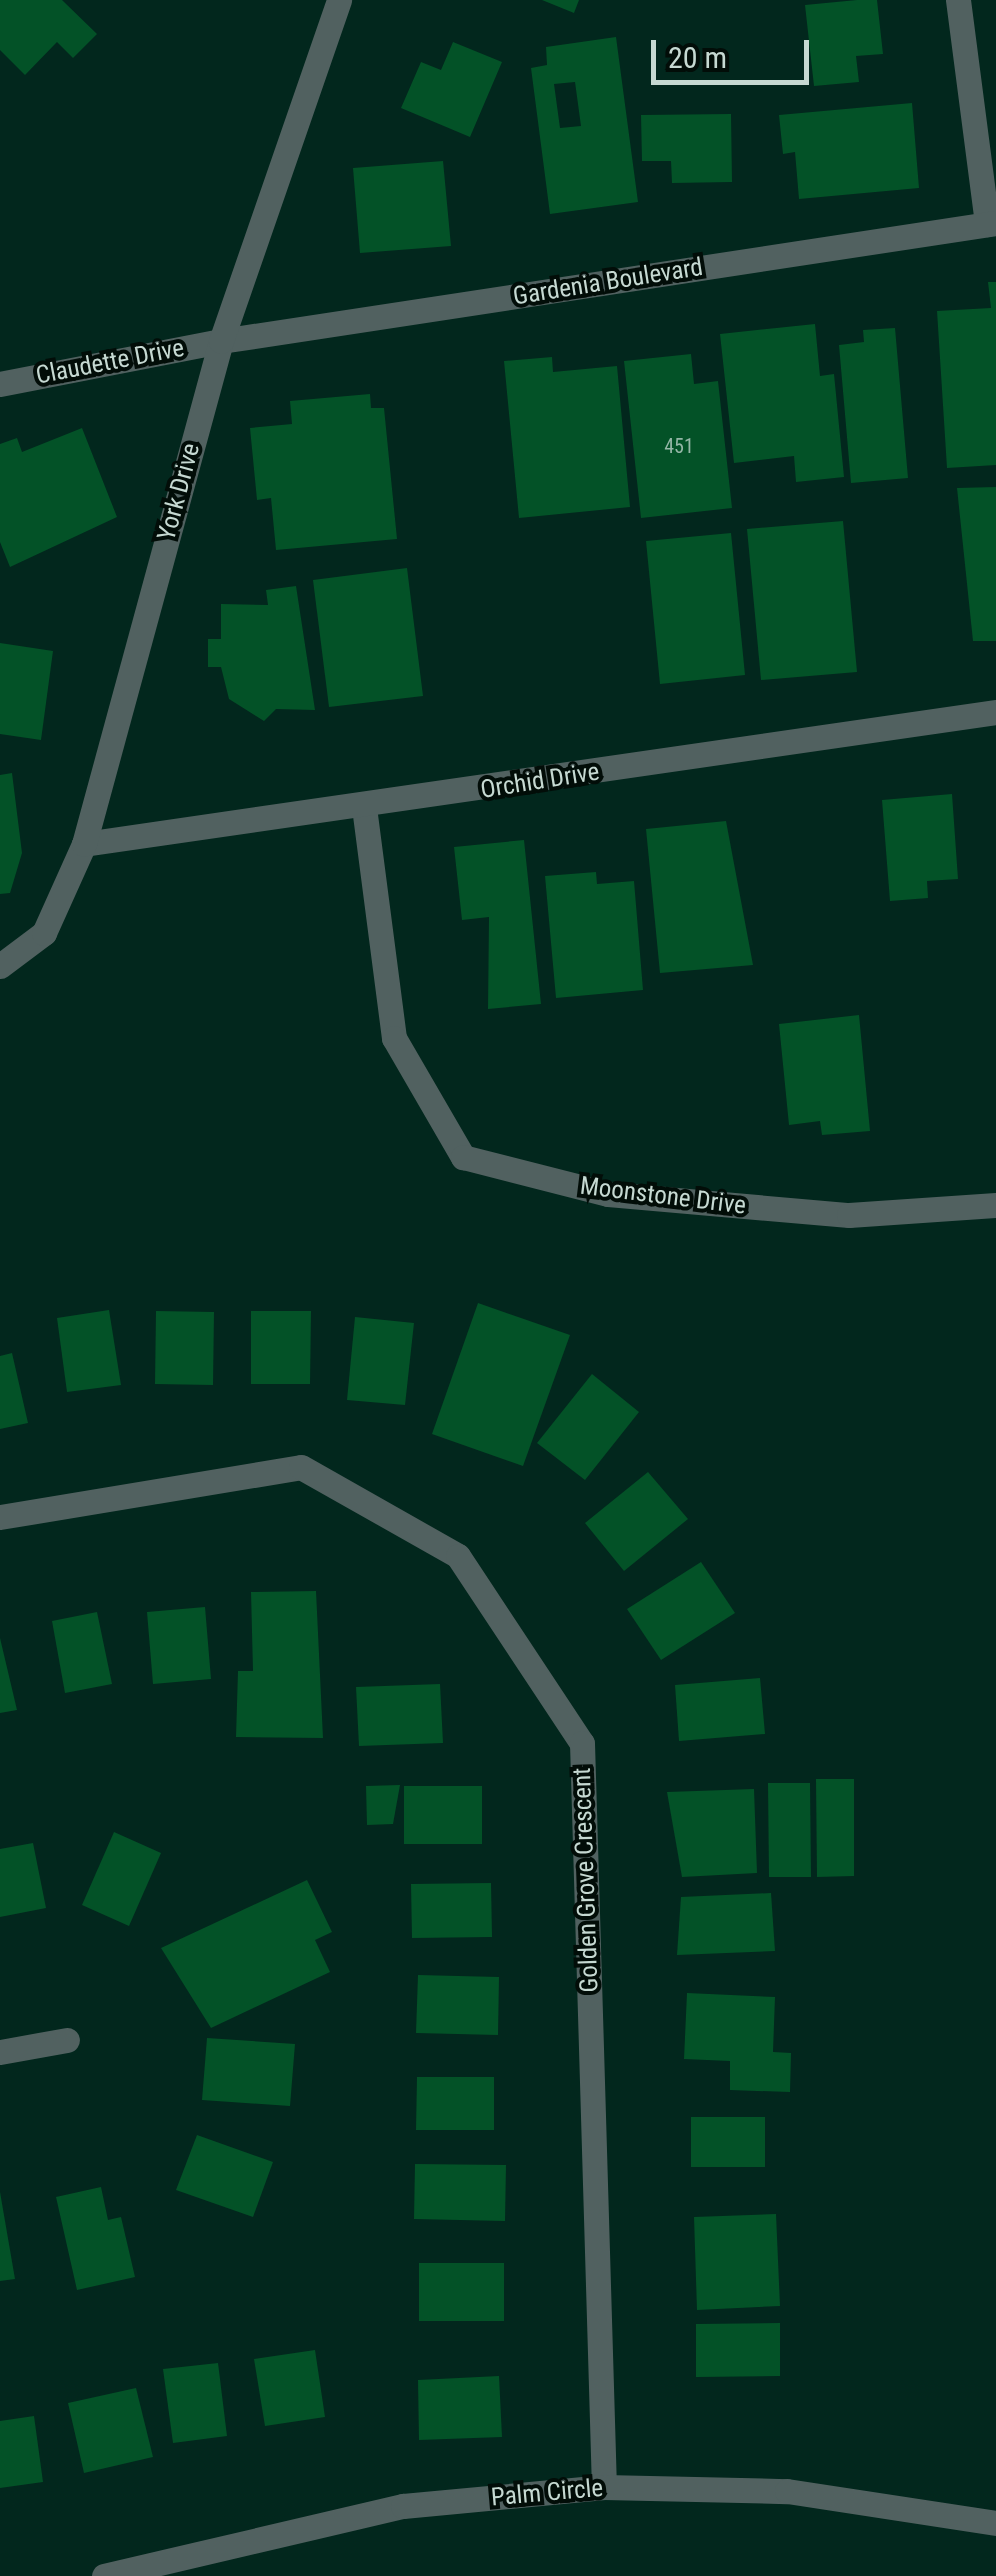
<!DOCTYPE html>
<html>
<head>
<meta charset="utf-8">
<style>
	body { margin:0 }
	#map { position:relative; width:996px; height:2576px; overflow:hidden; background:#02271d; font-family:"Roboto Condensed",sans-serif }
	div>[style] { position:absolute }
	.building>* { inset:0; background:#035227 }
	.street>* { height:25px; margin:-12.5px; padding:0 12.5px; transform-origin:12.5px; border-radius:12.5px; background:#516160 }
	span { translate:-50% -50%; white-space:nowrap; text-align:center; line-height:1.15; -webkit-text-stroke:8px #020d08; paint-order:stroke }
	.number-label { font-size:20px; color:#95b7a7 }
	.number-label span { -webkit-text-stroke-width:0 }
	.street-label { font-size:25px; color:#c6d9d2 }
	.scale { position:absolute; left:651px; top:40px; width:158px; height:45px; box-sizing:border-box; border:5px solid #c6d9d2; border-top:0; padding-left:12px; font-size:30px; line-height:35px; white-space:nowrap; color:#c6d9d2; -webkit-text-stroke:8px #020d08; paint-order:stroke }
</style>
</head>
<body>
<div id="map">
	<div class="building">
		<div style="clip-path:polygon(0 0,62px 0,97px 34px,73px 58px,57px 42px,25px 75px,0 50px)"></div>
		<div style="clip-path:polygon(542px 0,579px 0,574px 13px)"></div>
		<div style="clip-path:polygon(857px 0,877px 0,883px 54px,856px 56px,859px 82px,814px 86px,805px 5px)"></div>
		<div style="clip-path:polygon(evenodd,616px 37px,638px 202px,550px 214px,531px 68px,547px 65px,546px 47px,616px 37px,575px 82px,581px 126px,560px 128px,554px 84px,575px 82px)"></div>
		<div style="clip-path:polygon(453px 42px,502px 62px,470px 137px,401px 108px,421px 62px,441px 70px)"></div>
		<div style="clip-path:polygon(912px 103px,919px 188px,799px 199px,795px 152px,783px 154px,779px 115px)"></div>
		<div style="clip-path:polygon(731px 114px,732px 182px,672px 183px,671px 161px,642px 161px,641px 115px)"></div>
		<div style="clip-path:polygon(443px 161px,451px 246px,360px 253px,353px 168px)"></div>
		<div style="clip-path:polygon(988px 282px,996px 282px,996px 465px,947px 468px,937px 311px,991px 308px)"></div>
		<div style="clip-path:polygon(815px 324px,820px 376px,834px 374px,844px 477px,796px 482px,794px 456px,734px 463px,720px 334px)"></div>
		<div style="clip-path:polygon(895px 328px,908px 478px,851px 483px,839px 345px,864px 342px,863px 330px)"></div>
		<div style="clip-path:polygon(691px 354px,694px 384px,718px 381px,732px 508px,641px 518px,624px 361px)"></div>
		<div style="clip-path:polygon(552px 357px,553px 372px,617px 366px,630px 507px,519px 518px,504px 361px)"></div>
		<div style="clip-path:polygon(370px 394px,371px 408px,384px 408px,397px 539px,276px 550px,271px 498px,257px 500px,250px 428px,292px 424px,290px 401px)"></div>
		<div style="clip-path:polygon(82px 428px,117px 517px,10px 567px,0 542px,0 444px,17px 438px,22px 452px)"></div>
		<div style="clip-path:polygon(996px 487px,996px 641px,973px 641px,957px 488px)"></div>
		<div style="clip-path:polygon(843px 521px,857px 672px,761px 680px,747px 529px)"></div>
		<div style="clip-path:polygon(731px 533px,745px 675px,660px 684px,646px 541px)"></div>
		<div style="clip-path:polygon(407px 568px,423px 696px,329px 707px,313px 580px)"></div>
		<div style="clip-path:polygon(296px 586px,315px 710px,276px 709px,264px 721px,229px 699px,221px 667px,208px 667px,208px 639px,221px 639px,221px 604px,268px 605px,266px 590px)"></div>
		<div style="clip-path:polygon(0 643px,53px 651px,41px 740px,0 734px)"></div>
		<div style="clip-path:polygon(12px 773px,22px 853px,10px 893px,0 894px,0 775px)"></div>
		<div style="clip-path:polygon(952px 794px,958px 879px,927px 881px,928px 898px,890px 901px,882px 800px)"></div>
		<div style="clip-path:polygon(726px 821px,753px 965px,660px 973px,646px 829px)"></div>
		<div style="clip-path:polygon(524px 840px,541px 1004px,488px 1009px,489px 917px,462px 920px,454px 847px)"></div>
		<div style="clip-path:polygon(596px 872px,597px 884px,634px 881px,643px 990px,556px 998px,545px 876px)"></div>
		<div style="clip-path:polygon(859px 1015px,870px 1131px,822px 1135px,820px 1121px,789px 1125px,779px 1024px)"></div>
		<div style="clip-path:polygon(478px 1303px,570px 1335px,523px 1466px,432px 1434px)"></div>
		<div style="clip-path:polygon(109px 1310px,121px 1385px,67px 1392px,57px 1318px)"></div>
		<div style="clip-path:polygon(156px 1311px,214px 1312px,213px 1385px,155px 1384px)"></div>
		<div style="clip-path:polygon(251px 1311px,311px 1311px,310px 1384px,251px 1384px)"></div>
		<div style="clip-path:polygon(355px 1317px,414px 1323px,405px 1405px,347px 1400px)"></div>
		<div style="clip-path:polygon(12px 1353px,28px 1423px,0 1429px,0 1356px)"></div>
		<div style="clip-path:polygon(592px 1374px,639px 1412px,585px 1480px,537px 1443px)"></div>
		<div style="clip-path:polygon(648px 1472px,688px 1519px,624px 1571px,585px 1523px)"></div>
		<div style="clip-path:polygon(701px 1562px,735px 1613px,661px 1660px,627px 1609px)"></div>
		<div style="clip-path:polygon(316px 1591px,323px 1738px,236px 1737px,238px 1671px,253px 1671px,251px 1592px)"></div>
		<div style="clip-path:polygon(205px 1607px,211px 1679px,153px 1684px,147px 1612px)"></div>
		<div style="clip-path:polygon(97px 1612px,112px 1684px,65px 1693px,52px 1621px)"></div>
		<div style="clip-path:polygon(0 1638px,17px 1710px,0 1713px)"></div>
		<div style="clip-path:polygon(760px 1678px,765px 1734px,679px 1741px,675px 1685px)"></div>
		<div style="clip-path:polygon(440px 1684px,443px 1743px,359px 1746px,356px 1687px)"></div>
		<div style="clip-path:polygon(816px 1779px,854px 1779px,854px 1876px,817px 1877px)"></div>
		<div style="clip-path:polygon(768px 1783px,810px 1783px,811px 1877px,769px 1877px)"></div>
		<div style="clip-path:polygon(400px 1785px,393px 1824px,367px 1825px,366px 1786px)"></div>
		<div style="clip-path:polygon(404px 1786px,482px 1786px,482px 1844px,404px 1844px)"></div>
		<div style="clip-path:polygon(754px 1789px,757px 1873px,682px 1877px,667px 1792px)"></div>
		<div style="clip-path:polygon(114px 1832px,161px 1853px,129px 1926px,82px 1905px)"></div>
		<div style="clip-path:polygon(33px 1843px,46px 1908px,0 1917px,0 1849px)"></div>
		<div style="clip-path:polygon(307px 1880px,332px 1932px,315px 1940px,330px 1972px,211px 2028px,161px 1948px)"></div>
		<div style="clip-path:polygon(491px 1883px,492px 1937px,412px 1938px,411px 1884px)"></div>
		<div style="clip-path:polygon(771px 1893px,775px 1951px,677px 1955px,681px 1897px)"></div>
		<div style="clip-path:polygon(418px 1975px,499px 1977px,498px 2035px,416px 2033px)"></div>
		<div style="clip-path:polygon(687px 1993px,775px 1997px,773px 2052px,791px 2053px,790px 2092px,730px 2090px,730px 2061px,684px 2059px)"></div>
		<div style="clip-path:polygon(207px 2038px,295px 2044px,290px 2106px,202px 2100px)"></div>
		<div style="clip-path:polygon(417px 2077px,494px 2077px,494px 2130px,416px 2130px)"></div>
		<div style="clip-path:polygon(691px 2117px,765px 2117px,765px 2167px,691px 2167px)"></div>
		<div style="clip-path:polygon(197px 2135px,273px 2162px,253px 2217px,176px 2190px)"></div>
		<div style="clip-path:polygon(415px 2164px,506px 2165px,505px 2221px,414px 2219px)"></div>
		<div style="clip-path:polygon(101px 2187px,108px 2220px,121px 2217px,135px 2277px,77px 2290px,56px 2197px)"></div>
		<div style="clip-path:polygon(0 2192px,15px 2279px,0 2281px)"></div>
		<div style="clip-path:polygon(776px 2214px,780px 2306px,697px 2310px,694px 2217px)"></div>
		<div style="clip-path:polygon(419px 2263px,504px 2263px,504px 2321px,419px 2321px)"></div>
		<div style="clip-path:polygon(780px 2323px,780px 2376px,696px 2377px,696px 2324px)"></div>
		<div style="clip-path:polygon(315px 2350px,325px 2417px,265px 2426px,254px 2359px)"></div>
		<div style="clip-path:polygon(218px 2363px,227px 2436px,173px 2443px,163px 2369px)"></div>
		<div style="clip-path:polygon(499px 2376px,502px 2437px,419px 2440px,418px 2380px)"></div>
		<div style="clip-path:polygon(136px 2388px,153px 2457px,84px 2473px,68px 2403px)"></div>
		<div style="clip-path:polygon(34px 2416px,43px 2482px,0 2488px,0 2421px)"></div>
	</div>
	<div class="street">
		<div style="left:958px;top:0;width:226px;rotate:82.6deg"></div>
		<div style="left:0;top:384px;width:225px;rotate:-11deg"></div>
		<div style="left:221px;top:341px;width:784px;rotate:-8.66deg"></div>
		<div style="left:364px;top:807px;width:233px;rotate:82.6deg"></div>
		<div style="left:394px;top:1038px;width:138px;rotate:59.9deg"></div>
		<div style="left:463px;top:1157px;width:150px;rotate:14.3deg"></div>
		<div style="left:608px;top:1194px;width:242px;rotate:5deg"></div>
		<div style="left:849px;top:1215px;width:147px;rotate:-3.9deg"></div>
		<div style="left:84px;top:844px;width:922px;rotate:-8.24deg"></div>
		<div style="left:0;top:966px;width:55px;rotate:-36.9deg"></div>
		<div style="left:44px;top:933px;width:98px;rotate:-65.8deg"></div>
		<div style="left:84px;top:844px;width:521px;rotate:-74.76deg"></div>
		<div style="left:221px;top:341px;width:361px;rotate:-70.9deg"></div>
		<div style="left:0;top:1517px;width:305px;rotate:-9.4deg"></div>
		<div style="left:301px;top:1467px;width:180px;rotate:29.5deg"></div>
		<div style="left:458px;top:1556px;width:224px;rotate:56.5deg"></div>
		<div style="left:582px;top:1743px;width:744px;rotate:88.31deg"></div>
		<div style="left:0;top:2052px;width:68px;rotate:-10.2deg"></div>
		<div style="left:104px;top:2576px;width:307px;rotate:-13.2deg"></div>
		<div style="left:403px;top:2506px;width:202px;rotate:-5.4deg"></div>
		<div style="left:604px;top:2487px;width:183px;rotate:1.3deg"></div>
		<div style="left:787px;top:2491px;width:211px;rotate:8.7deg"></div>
	</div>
	<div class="number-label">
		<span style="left:679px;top:446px">451</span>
	</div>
	<div class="street-label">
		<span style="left:608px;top:282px;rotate:-9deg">Gardenia Boulevard</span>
		<span style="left:110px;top:362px;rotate:-11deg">Claudette Drive</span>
		<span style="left:179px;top:492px;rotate:-75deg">York Drive</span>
		<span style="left:540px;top:781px;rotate:-9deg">Orchid Drive</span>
		<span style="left:663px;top:1196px;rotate:7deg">Moonstone Drive</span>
		<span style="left:586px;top:1880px;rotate:-92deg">Golden Grove Crescent</span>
		<span style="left:547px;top:2493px;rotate:-5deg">Palm Circle</span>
	</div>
	<div class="scale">20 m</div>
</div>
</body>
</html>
